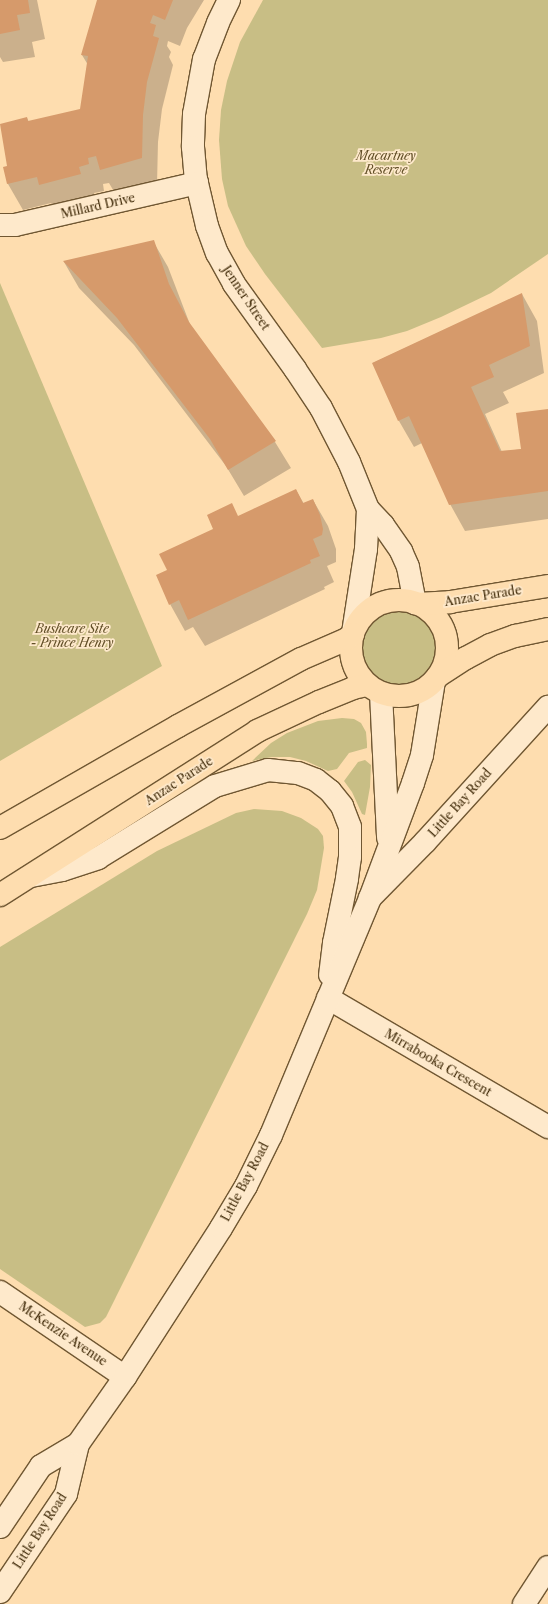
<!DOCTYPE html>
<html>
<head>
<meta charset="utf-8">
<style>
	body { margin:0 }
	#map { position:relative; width:548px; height:1604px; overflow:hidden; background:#feddaf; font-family:"Libre Caslon Text",serif }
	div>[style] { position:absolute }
	.green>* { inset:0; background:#c8be85 }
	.round { border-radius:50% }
	.shadow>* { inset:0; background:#0003 }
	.building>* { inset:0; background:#d69a6b }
	.roads { filter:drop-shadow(1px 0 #705732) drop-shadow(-1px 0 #705732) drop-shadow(0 1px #705732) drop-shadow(0 -1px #705732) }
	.minor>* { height:22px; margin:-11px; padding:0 11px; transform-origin:11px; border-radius:11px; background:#fee9cb }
	.tertiary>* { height:22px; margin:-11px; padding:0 11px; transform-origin:11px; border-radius:11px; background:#fee9cb }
	.primary>* { height:22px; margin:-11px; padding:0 11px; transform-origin:11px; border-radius:11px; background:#feddaf }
	.primary>.ring { margin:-11px; padding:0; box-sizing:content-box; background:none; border:22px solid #feddaf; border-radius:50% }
	span { translate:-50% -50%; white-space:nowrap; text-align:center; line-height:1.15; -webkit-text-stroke:3.5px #fee9cb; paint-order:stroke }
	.park-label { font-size:12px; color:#624f27; font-style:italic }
	.street-label { font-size:12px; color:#402a08 }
</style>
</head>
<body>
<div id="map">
	<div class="green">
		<div style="clip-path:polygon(263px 0,548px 0,548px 254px,491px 293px,441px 317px,407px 331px,381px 338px,322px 348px,265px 274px,246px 246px,228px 206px,222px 179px,219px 140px,221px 110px,227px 81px,240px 42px)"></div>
		<div style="clip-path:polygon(0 283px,162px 666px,0 761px)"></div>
		<div class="round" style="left:360px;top:610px;width:76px;height:76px"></div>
		<div style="clip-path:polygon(342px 718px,354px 719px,361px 723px,366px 732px,367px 744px,367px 748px,349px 753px,337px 769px,328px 771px,306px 761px,290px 757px,272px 757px,252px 761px,271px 743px,287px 733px,318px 721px)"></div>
		<div style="clip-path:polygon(365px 760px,371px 765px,370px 787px,365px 815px,362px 814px,352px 792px,344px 781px,358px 762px)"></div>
		<div style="clip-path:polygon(254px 809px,282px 811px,301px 818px,318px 829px,323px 836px,324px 848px,317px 890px,307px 914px,106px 1317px,100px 1323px,85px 1327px,0 1269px,0 947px,157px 851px,236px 813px)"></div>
	</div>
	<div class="shadow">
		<div style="clip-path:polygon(0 0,37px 0,45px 39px,32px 42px,35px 57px,3px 62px,0 57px)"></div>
		<div style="clip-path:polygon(98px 0,204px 0,187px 28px,180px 46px,168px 41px,167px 46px,171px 52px,169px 57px,173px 65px,162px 109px,158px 142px,157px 185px,116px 195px,109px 183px,103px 184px,104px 191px,94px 193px,96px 201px,55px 211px,51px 203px,23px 210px,8px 184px,4px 168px,8px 167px,27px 118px,29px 122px,81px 110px,88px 65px,82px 55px)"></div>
		<div style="clip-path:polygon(153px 241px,168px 267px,191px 327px,275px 442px,291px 468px,244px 496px,226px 466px,134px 345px,79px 288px,64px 262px)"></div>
		<div style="clip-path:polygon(522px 294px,537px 321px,544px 373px,503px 392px,509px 403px,485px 414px,502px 452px,522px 449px,548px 410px,548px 519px,465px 531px,450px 504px,422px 443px,414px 447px,399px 421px,373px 363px)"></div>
		<div style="clip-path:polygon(296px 490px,304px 504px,313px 500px,328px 526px,336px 549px,336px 562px,327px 566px,334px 582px,324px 587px,325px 589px,205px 646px,193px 627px,185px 631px,170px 604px,168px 570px,239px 517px)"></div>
	</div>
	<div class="building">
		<div style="clip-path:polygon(0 0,28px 0,30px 13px,17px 15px,20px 30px,0 34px)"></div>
		<div style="clip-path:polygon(97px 0,173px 0,165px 20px,153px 15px,150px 23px,156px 25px,153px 36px,159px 38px,147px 82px,143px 115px,142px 158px,100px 170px,96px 156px,88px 158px,89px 164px,79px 167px,81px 174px,39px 185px,37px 177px,7px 184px,3px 167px,7px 166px,0 124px,27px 117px,28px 121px,80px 109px,88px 56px,81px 55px)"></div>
		<div style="clip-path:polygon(154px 240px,169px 284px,189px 322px,276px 441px,228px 470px,210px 439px,117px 318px,63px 261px)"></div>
		<div style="clip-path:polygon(522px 293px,530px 346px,489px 365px,494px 377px,471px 387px,500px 451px,521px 449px,516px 413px,548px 409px,548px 491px,449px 505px,409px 416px,398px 421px,372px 363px)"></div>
		<div style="clip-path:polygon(296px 489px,303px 503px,313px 499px,320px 515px,323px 529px,322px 535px,313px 539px,320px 556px,310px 560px,311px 563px,188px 620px,179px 600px,169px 605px,156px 575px,167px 570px,159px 554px,213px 529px,207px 515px,232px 503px,238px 516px)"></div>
	</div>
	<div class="roads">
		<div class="minor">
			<div style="left:229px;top:0;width:25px;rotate:116deg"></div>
			<div style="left:218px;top:23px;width:39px;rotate:111deg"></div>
			<div style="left:204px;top:59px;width:56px;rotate:100.3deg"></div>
			<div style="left:194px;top:114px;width:33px;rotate:92deg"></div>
			<div style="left:193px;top:147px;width:32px;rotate:85deg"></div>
			<div style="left:196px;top:179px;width:48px;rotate:76.8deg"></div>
			<div style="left:207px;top:226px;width:29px;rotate:70deg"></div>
			<div style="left:217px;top:253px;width:35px;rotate:61deg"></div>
			<div style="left:234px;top:284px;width:105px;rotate:54.3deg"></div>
			<div style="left:295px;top:369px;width:47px;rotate:56.3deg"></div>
			<div style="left:321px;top:408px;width:61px;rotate:62.6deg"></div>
			<div style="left:349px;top:462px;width:51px;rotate:68deg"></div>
			<div style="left:368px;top:509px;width:22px;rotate:47deg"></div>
			<div style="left:383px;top:525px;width:32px;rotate:55deg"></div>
			<div style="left:401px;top:551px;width:17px;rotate:66deg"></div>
			<div style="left:408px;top:567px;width:37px;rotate:79deg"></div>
			<div style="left:0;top:225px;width:15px"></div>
			<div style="left:15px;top:225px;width:187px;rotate:-13deg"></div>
			<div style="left:353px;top:633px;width:85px;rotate:-81.2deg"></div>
			<div style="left:366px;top:549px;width:40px;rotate:-87.1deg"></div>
			<div style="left:370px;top:898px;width:78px;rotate:-45.5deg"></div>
			<div style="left:425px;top:842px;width:183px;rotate:-47.7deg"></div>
			<div style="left:328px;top:998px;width:255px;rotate:30.4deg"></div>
			<div style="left:0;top:1292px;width:151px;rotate:34.2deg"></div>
			<div style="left:524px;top:1604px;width:44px;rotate:-57deg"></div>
		</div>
		<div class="tertiary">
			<div style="left:381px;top:693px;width:145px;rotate:87.2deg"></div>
			<div style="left:31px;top:876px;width:32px;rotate:-11deg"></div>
			<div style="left:62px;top:870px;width:38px;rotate:-18deg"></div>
			<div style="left:98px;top:858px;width:137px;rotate:-31.6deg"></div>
			<div style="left:215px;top:786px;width:55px;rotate:-16.8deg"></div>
			<div style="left:268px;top:770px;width:30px;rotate:6deg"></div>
			<div style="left:298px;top:773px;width:19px;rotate:21deg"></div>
			<div style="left:316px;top:780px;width:18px;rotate:38deg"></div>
			<div style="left:330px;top:791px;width:19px;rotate:51deg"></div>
			<div style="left:342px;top:806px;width:22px;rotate:69deg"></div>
			<div style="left:350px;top:827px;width:30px;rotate:90deg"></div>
			<div style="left:350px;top:857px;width:22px;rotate:98deg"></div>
			<div style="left:347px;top:879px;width:65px;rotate:101.5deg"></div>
			<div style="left:334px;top:943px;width:32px;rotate:97deg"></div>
			<div style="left:0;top:1527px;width:73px;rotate:-56.1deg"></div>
			<div style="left:41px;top:1466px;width:43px;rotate:-30.7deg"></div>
			<div style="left:0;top:1592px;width:118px;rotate:-56deg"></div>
			<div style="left:66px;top:1494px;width:51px;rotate:-76.5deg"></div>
			<div style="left:78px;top:1444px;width:82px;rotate:-55deg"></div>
			<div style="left:125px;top:1377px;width:177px;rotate:-57.2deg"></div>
			<div style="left:221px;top:1228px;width:49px;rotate:-59.2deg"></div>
			<div style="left:246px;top:1186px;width:57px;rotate:-63.9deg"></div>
			<div style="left:271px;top:1135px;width:257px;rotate:-67.3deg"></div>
			<div style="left:370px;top:898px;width:123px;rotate:-69.5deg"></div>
			<div style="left:413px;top:783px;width:29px;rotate:-72deg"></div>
			<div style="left:422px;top:755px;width:75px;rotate:-80.8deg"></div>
		</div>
		<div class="primary">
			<div class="ring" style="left:351px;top:600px;width:74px;height:74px"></div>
			<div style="left:417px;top:604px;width:33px;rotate:-3deg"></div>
			<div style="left:450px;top:602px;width:99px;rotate:-9.3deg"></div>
			<div style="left:438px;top:676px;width:33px;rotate:-33deg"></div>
			<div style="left:466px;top:658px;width:27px;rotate:-28deg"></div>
			<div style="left:490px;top:645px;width:27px;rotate:-20deg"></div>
			<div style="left:515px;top:636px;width:34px;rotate:-12deg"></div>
			<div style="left:0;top:828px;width:205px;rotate:-29.8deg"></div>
			<div style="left:178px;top:726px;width:140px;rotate:-28.6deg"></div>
			<div style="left:301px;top:659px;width:50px;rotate:-23.5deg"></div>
			<div style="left:347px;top:639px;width:8px;rotate:-40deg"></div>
			<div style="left:0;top:895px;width:305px;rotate:-32.5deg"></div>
			<div style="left:257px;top:731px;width:68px;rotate:-25.1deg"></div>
			<div style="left:319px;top:702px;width:37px;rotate:-22deg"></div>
			<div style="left:353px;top:688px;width:14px;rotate:-12deg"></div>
		</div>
	</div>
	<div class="park-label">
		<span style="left:386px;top:163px">Macartney<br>Reserve</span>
		<span style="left:72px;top:636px">Bushcare Site<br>- Prince Henry</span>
	</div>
	<div class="street-label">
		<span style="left:98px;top:206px;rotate:-13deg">Millard Drive</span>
		<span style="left:246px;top:298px;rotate:56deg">Jenner Street</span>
		<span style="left:483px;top:596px;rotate:-9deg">Anzac Parade</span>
		<span style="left:179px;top:781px;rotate:-33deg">Anzac Parade</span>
		<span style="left:460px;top:803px;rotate:-48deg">Little Bay Road</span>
		<span style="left:438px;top:1063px;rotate:30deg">Mirrabooka Crescent</span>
		<span style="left:245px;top:1182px;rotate:-62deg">Little Bay Road</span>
		<span style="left:63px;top:1334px;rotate:34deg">McKenzie Avenue</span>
		<span style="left:40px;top:1531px;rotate:-57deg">Little Bay Road</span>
	</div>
</div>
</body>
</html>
